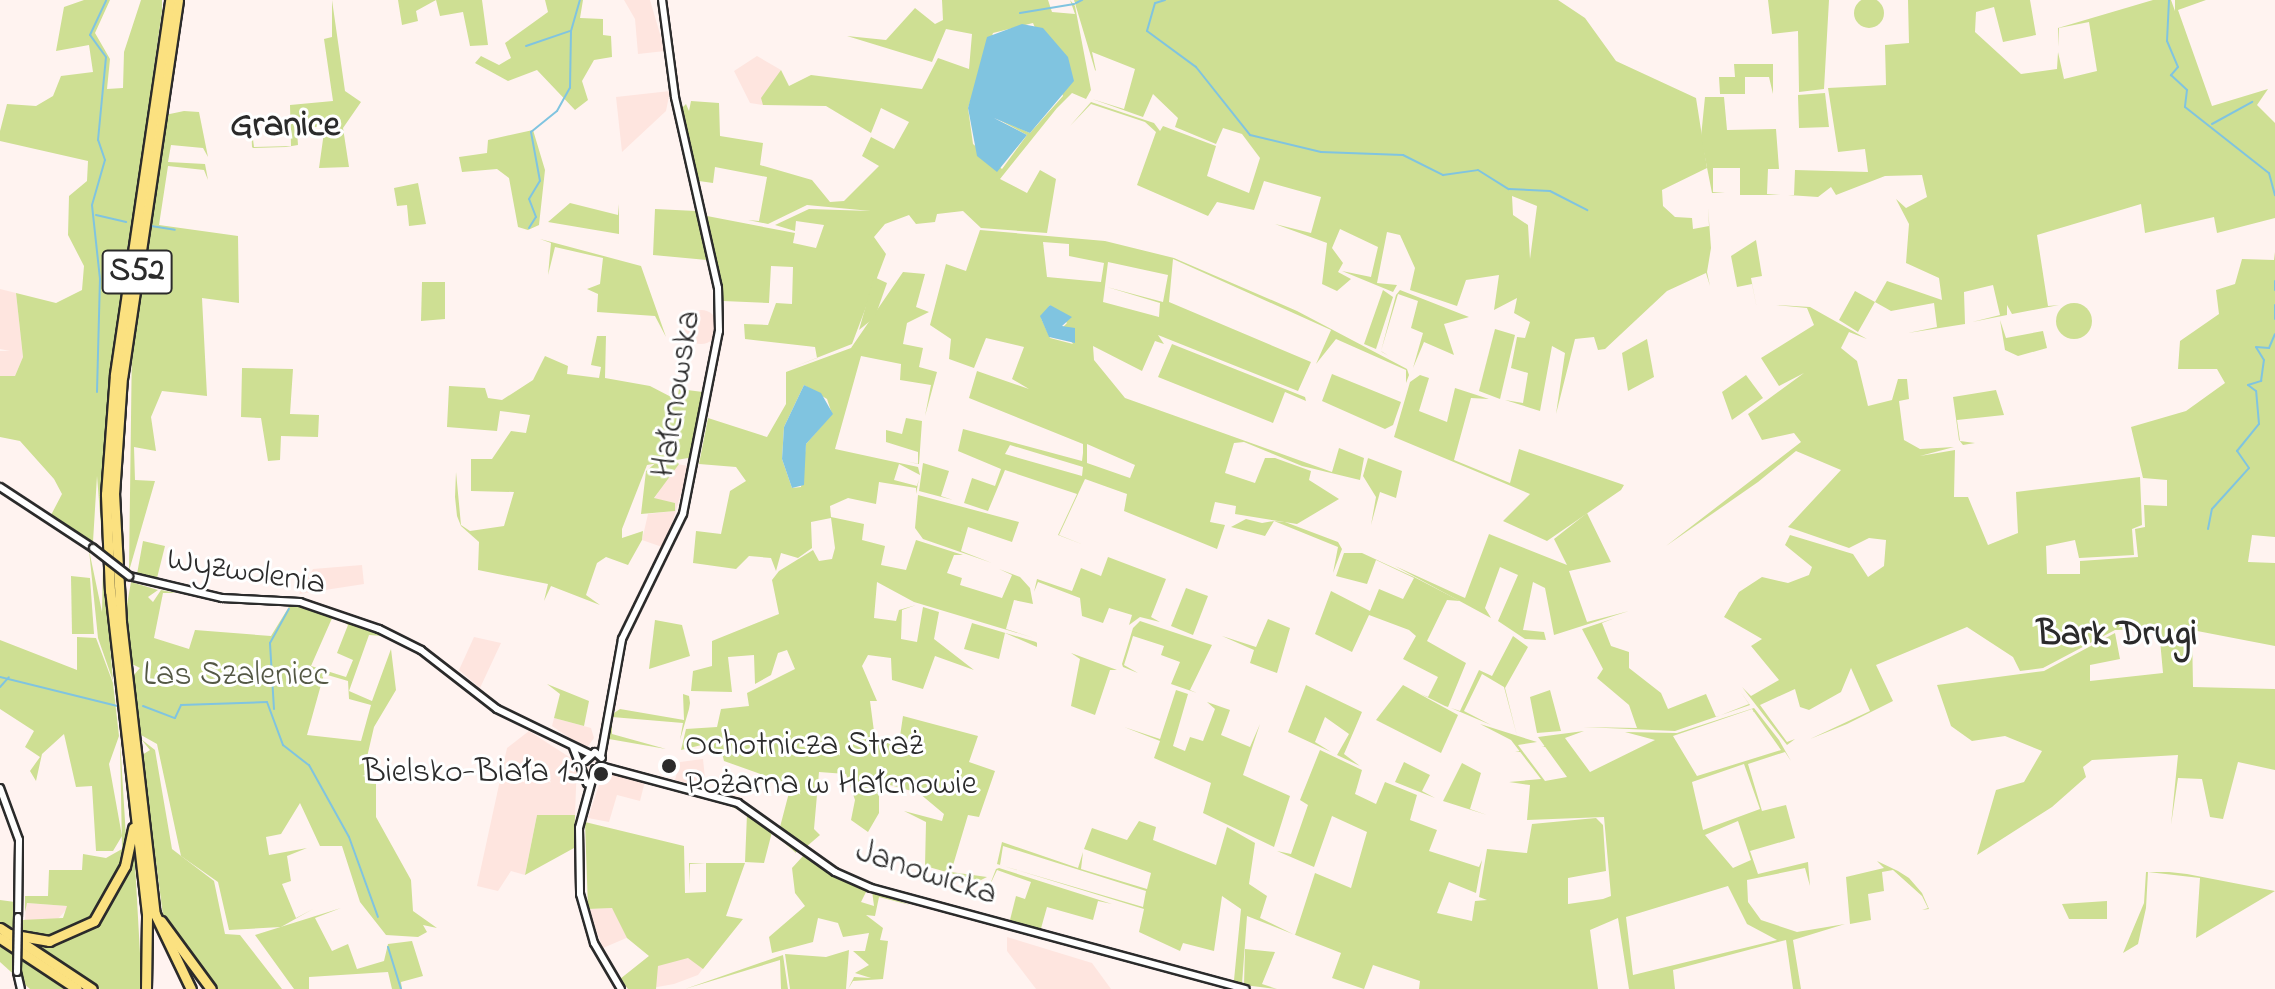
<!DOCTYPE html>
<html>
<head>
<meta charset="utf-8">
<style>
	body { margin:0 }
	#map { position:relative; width:2275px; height:989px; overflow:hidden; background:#fff3f0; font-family:"Indie Flower",sans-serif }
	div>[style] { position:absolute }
	.built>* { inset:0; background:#fee5df }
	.round { border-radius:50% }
	.green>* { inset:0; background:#cedf93 }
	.water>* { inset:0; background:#80c4e0 }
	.stream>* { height:2px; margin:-1px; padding:0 1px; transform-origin:1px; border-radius:1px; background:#80c4e0 }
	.roads { filter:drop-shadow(2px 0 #2b2b2b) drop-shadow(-2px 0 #2b2b2b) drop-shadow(0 2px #2b2b2b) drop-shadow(0 -2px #2b2b2b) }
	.tertiary>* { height:6px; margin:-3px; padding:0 3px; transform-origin:3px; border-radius:3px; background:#fff }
	.motorway>* { height:9px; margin:-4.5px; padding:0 4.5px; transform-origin:4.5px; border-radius:4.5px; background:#fbe180 }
	.bridges { filter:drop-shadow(2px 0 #2b2b2b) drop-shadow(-2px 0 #2b2b2b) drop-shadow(0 2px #2b2b2b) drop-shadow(0 -2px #2b2b2b) }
	.tertiary-bridge>* { height:6px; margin:-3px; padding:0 3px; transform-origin:3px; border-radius:3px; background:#fff }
	.dots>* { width:22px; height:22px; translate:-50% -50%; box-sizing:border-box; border:4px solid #fff; border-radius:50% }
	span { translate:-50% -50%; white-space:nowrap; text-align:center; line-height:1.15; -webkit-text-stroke:6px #fff; paint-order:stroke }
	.shield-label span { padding:2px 6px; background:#fff; border:2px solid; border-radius:6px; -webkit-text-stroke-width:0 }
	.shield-label { font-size:32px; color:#2b2b2b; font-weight:700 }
	.street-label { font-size:34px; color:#2b2b2b }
	.park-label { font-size:34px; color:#545845 }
	.poi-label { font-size:34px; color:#2b2b2b }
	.left { translate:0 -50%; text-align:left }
	.right { translate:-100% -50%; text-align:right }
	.neighbourhood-label { font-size:36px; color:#2b2b2b; font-weight:700 }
</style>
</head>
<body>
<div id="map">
	<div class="built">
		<div style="clip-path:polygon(624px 0,650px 0,665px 51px,638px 54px,635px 19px)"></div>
		<div style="clip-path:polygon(757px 56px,781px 70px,763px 105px,750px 103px,734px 71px)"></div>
		<div style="clip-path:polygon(670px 91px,666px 111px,622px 152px,616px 97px)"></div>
		<div style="clip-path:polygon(0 289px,16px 293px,23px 357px,15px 376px,0 376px,0 351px,10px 351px,0 349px)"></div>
		<div class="round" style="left:684px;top:310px;width:34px;height:34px"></div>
		<div style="clip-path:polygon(676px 464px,689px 466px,665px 548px,642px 540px,648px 514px,674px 511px,675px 503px,654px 499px)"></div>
		<div style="clip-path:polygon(362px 565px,364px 584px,299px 594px,313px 569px)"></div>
		<div style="clip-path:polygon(474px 637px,501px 643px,480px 688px,459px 670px)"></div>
		<div style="clip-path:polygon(554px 718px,591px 728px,594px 738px,586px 749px,552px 726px)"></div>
		<div style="clip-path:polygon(529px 731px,577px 762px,575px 815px,537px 815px,525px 875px,511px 871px,498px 891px,477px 886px,507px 748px)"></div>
		<div style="clip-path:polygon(703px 759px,706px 788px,675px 780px,680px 762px)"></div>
		<div style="clip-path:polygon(604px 770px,645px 781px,640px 801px,617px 795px,609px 822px,588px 818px)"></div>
		<div style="clip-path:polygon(26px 903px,67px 906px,67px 909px,55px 922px,36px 924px,25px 920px)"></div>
		<div style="clip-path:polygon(612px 908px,631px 936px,603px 948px,588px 909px)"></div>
		<div style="clip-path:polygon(1007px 937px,1092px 963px,1111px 989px,1036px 989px,1007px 951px)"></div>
		<div style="clip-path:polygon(725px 940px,698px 975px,674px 984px,646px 989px,626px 975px,655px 951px)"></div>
	</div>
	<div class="green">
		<div class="round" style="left:1854px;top:-2px;width:30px;height:30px"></div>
		<div style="clip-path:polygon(84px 0,110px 0,95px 33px,110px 59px,107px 89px,123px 88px,124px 52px,141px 0,162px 0,162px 11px,108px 397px,102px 539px,97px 476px,93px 542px,50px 517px,62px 494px,54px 479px,20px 441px,0 437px,0 376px,15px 376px,23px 357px,16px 293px,56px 303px,82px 290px,84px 266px,68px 235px,69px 196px,87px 181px,88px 161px,0 141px,0 131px,7px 104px,36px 106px,53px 96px,61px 76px,93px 72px,89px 45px,56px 51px,64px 7px)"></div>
		<div style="clip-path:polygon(332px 0,345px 91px,361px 102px,343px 128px,349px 167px,319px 168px,325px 125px,297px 131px,298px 145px,286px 147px,253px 148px,252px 147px,251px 124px,254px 147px,291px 146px,290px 105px,333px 101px,324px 39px,332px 37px)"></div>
		<div style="clip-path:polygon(398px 0,482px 0,488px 45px,470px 46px,463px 12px,440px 16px,436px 0,416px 11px,418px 21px,402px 25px)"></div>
		<div style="clip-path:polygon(545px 0,583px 0,580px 18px,603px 19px,603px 35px,611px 36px,612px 57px,594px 60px,582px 81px,588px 100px,575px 110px,537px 70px,508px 81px,475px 63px,481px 56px,499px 65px,511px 58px,505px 43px,548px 12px)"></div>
		<div style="clip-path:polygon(evenodd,942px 0,1048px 0,1052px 12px,1075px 14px,1070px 0,1075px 6px,1091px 90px,1086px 99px,1072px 93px,1057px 108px,1000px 179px,1027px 193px,1040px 170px,1056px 179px,1047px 233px,981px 228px,963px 211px,937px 214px,935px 222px,916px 224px,909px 215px,885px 224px,874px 237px,886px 254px,852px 344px,791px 368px,817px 358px,815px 347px,745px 339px,744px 324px,768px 325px,776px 303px,792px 304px,793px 267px,771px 266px,769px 303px,723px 301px,707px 216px,795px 233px,793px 243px,816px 248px,824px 225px,796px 221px,795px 231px,775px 225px,809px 209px,871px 211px,807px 205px,768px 224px,748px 220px,759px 221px,767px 177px,715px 167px,713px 183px,699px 181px,681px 109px,686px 104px,689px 111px,691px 101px,719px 103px,720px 136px,763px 143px,760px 165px,812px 180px,830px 202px,844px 201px,879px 166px,862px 156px,871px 137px,894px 149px,909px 122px,881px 108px,871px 133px,826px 106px,763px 105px,761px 98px,781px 70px,789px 86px,811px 75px,922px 89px,938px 58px,969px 69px,972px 34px,946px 29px,932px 62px,847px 36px,886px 40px,915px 8px,935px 24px,943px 20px,942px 0,1033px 23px,1063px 96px,1030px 133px,994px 117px,1027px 135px,1002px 169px,973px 144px,968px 108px,993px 33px,1033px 23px)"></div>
		<div style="clip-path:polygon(evenodd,1074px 0,1558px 0,1585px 18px,1616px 61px,1696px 98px,1707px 168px,1662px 190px,1663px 206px,1675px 217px,1692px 218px,1693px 229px,1709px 226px,1708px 207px,1711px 248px,1707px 272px,1710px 286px,1706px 273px,1667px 291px,1605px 349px,1598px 350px,1594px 337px,1575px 339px,1556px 414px,1565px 353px,1552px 346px,1540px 411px,1505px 400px,1523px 403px,1528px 373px,1511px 368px,1517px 337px,1525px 338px,1530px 322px,1514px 313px,1517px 298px,1494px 310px,1499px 275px,1466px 280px,1457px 306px,1410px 290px,1415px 268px,1400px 235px,1387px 232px,1377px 283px,1397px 285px,1393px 292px,1342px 271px,1371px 277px,1378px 247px,1340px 229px,1332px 248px,1343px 263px,1338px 272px,1351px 279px,1337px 291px,1322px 284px,1327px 243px,1275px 224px,1311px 233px,1321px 197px,1264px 181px,1254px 210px,1217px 202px,1208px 216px,1137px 185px,1156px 132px,1145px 122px,1091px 104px,1070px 126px,1091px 102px,1154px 123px,1160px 131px,1163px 126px,1216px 146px,1207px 176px,1249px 193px,1260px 158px,1242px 134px,1223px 128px,1216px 144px,1175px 127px,1178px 118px,1153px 94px,1143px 117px,1092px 99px,1124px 109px,1135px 69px,1092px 52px,1096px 71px,1095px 70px,1074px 0,1512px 196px,1537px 206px,1530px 259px,1528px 225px,1513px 215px,1512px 196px)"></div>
		<div style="clip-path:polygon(1768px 0,1829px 0,1824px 89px,1799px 92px,1798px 31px,1772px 34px)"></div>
		<div style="clip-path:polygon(1908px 0,2030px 0,2036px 35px,2003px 42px,1994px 7px,1976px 12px,1975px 32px,2021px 74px,2057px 69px,2058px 52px,2064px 79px,2097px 71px,2089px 22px,2059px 28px,2058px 47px,2058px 28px,2153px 0,2171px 0,2175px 11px,2175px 0,2206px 0,2178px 10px,2212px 106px,2268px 89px,2257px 105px,2275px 123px,2275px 218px,2217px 233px,2214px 217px,2145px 233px,2141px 204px,2037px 235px,2048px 306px,2059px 305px,2012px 314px,2007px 305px,2007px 315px,1972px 322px,2000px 315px,1993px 285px,1964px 292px,1965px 324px,1908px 333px,1937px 327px,1934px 303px,1891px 311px,1875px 302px,1858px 332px,1839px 320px,1855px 291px,1875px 302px,1887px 281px,1942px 300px,1939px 278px,1906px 263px,1909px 224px,1896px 199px,1906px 208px,1927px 197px,1922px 175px,1885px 176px,1836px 195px,1831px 187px,1818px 197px,1788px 195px,1794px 195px,1795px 170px,1868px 172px,1865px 149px,1838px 152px,1828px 88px,1886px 85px,1885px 45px,1909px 43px)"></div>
		<div style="clip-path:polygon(1734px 64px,1773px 64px,1773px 94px,1769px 77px,1745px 77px,1745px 94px,1720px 94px,1719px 77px,1735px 77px)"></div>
		<div style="clip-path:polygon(1825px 93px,1829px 127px,1799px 128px,1798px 95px)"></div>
		<div style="clip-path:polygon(1705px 97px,1724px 97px,1727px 130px,1776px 129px,1779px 169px,1768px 169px,1767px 194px,1780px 195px,1740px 195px,1740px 168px,1713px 168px,1713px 192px,1725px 193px,1712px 193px,1701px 137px)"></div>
		<div style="clip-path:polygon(184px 111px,199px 112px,208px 157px,203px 148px,171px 145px,168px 162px,205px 164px,208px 180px,204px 170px,168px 166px,159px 225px,238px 236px,239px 303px,202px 298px,207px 396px,162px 391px,151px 417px,156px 451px,134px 447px,135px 480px,155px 481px,129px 571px,132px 342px,165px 115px)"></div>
		<div style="clip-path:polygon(533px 130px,545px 170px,539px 225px,528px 230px,518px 227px,509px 178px,497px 169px,462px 172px,459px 157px,487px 153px,488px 140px)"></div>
		<div style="clip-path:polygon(418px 183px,426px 224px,409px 226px,407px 205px,397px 206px,394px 188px)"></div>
		<div style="clip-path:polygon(694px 200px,715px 285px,713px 288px,707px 260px,653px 255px,655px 209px,696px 211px)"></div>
		<div style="clip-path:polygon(570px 203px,618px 215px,619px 204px,619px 234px,548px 222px)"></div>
		<div style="clip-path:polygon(evenodd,980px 230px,1105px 241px,1174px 258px,1297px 311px,1407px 369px,1409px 375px,1406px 383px,1406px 370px,1336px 339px,1316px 364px,1331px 330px,1173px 259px,1169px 302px,1311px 362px,1298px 391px,1158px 335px,1164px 344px,1155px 341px,1142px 371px,1093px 346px,1094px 360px,1125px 398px,1332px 472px,1339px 448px,1364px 458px,1360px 480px,1302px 466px,1244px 442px,1234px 443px,1225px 473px,1255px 483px,1265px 458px,1275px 458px,1311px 471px,1309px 480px,1339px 499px,1297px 524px,1235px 514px,1236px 506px,1215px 502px,1210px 522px,1225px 525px,1217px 549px,1124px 511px,1127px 494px,1085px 479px,1059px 535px,1084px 545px,1058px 535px,1077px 494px,1005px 470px,988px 511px,964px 503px,972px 478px,995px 486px,1001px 469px,958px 451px,963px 429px,1082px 461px,1083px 453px,1083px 444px,969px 398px,977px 371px,1029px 389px,1012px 379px,1024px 347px,986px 338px,974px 368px,949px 359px,951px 339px,930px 325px,946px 264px,966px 271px,980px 230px,1043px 242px,1069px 244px,1069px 256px,1104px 263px,1101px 282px,1047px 277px,1043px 242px,980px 230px,1108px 262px,1168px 275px,1163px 302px,1107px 287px,1160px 303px,1159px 317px,1103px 302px,1108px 262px,980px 230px,1050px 305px,1067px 323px,1062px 328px,1073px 344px,1050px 338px,1041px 318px,1050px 305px,980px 230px,1087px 444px,1135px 465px,1130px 478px,1087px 463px,1087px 444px,980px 230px,1010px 445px,1083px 467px,1082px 476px,1005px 454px,1010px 445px)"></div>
		<div style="clip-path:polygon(540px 239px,641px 266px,666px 337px,655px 316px,597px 312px,598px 294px,587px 289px,600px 284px,603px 258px,555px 247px,548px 275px,551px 243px)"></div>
		<div style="clip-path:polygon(1756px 240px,1762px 276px,1751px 278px,1757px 309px,1752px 284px,1737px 287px,1731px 256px)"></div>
		<div style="clip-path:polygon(2275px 252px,2275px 537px,2252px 535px,2248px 562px,2275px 563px,2275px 646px,2192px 630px,2193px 687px,2275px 689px,2275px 770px,2238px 762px,2223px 819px,2210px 817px,2202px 779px,2178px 778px,2171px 825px,2178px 755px,2092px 760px,2083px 767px,2086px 777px,2052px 807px,1977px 855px,1996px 790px,2024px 782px,2042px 751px,2005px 736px,1972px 741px,1951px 726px,1937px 685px,2044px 671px,2115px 633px,2120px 659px,2090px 665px,2090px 681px,2163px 673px,2159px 629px,2115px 630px,2043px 668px,2020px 671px,2013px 657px,1967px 627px,1876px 665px,1893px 701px,1847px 724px,1810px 739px,1870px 711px,1851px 668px,1841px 692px,1809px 710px,1800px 707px,1795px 689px,1760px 705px,1787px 742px,1795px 739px,1787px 745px,1742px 687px,1751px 696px,1779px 680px,1751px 646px,1762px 639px,1724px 617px,1739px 592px,1762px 577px,1788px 583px,1809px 575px,1812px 567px,1785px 545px,1790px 535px,1853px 554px,1868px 577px,1884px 566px,1886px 540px,1869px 538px,1849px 548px,1788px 527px,1841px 470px,1796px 451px,1758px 482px,1666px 546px,1801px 442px,1794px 433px,1762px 440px,1748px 414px,1804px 373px,1779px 386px,1761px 358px,1814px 325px,1807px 308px,1776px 305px,1810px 307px,1867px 339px,1849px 332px,1841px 348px,1857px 361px,1868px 406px,1892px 400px,1898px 379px,1907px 379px,1909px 399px,1899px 401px,1904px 440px,1920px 449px,1954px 447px,1920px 456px,1955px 450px,1954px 497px,1968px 497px,1988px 545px,2018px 533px,2016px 492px,2140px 477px,2142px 525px,2132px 529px,2134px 555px,2079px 558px,2075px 540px,2046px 546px,2047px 574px,2080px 574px,2080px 561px,2138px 557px,2135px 529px,2145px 527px,2144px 505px,2167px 506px,2167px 480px,2143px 478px,2131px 427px,2186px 411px,2225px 383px,2217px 369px,2178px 369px,2180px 341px,2219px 314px,2216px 290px,2235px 284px,2242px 259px,2274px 260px)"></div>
		<div style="clip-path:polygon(evenodd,903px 272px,925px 274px,916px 307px,929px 312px,907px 323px,903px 344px,923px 348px,919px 367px,937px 372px,925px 416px,931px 385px,900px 380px,901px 364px,861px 356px,835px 449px,918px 467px,920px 475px,899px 464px,894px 480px,917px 486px,919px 479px,916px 494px,916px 488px,879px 482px,876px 504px,848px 498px,830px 506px,831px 517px,864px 524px,862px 540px,885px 546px,881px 565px,906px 570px,916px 540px,963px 555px,954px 555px,947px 573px,962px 578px,960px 585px,1002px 598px,1012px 575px,999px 569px,1020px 577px,1030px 588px,1033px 604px,1014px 600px,1006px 629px,1034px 638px,914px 602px,877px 582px,874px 618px,896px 621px,899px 610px,916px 605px,902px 610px,901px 639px,917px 642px,923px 607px,939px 612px,934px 639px,974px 670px,935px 656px,923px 689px,892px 680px,891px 658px,868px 655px,862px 666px,877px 701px,870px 701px,875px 739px,899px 743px,903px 716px,978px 736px,969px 762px,995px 771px,979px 817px,968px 815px,951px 872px,987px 877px,979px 881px,925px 866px,926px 822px,904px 811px,942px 821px,944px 814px,919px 793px,879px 782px,879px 813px,868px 832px,851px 820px,855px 800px,846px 774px,819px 772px,814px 829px,820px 835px,806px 847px,780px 827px,791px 785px,724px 761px,722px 753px,713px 756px,714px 742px,681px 750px,686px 729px,717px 727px,721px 709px,749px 706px,747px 693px,795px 669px,787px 650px,778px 653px,771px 675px,755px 684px,754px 655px,728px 657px,732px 692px,691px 691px,693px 671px,712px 666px,712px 641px,779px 614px,772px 580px,779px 571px,813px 550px,819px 561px,832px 559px,835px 548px,831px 518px,811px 522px,812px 548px,798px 558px,781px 553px,776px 571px,771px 558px,749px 556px,736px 569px,693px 563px,696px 531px,721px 534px,730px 491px,746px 481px,736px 467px,699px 464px,708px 418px,767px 437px,786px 404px,786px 372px,851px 348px,903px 272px,804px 385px,827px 399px,832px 414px,806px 444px,801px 487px,792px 488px,782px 459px,784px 427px,804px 385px)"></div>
		<div style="clip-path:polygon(874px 277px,887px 283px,875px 317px,859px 330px)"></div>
		<div style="clip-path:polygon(422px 282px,445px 282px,445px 319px,421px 321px)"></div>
		<div style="clip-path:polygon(1383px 290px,1393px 297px,1376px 349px,1364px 344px)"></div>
		<div style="clip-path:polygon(1400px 290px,1469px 317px,1444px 324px,1454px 355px,1424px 342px,1413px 368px,1423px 333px,1411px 328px,1418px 301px,1398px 294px,1381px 351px,1389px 356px,1382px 352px,1381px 351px,1396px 295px)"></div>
		<div class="round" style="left:2056px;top:303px;width:36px;height:36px"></div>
		<div style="clip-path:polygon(2000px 320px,2006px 338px,2043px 331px,2047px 348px,2018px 356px,2005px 350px)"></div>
		<div style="clip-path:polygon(1495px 329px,1515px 335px,1500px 399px,1479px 391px)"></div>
		<div style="clip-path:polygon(597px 336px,606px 336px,605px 378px,650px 386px,677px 400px,679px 389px,703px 392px,708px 382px,694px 457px,647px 465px,622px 529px,622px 538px,643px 531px,642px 540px,628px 565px,606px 557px,597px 563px,586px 595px,600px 605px,551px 586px,544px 601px,548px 584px,478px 570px,479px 542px,461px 526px,457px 516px,455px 497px,456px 472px,461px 525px,470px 531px,504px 526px,514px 492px,471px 491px,471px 459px,492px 459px,511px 431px,526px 433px,530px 415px,500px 411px,497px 431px,447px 427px,449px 386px,485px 388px,488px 398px,502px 400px,533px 380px,545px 356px,568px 366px,567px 374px,599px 378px,601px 367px,591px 365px)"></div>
		<div style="clip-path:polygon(1647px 339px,1654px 377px,1628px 391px,1622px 353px)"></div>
		<div style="clip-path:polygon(1172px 344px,1305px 397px,1306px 401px,1285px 392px,1273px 423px,1158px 377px)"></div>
		<div style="clip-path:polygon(242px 368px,293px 369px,290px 414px,319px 415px,318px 437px,281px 436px,280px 460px,268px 461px,261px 418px,241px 417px)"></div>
		<div style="clip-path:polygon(1332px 374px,1401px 402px,1393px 425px,1385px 429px,1322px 401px)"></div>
		<div style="clip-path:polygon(1420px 375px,1429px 378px,1419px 411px,1447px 422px,1455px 388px,1489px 399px,1471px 398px,1454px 460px,1510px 483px,1519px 449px,1624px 485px,1621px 490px,1547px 541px,1503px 521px,1530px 494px,1394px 437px,1410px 382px)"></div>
		<div style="clip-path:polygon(1746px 375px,1763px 398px,1732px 420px,1722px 392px)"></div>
		<div style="clip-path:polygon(1996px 390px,2004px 415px,1957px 420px,1960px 441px,1975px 443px,1963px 445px,1959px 440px,1953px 397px)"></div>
		<div style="clip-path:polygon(906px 418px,922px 421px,919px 464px,906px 461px,918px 464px,918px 452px,886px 442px,886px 430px,902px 434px)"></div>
		<div style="clip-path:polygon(1370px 451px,1368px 458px,1402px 471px,1396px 498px,1380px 492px,1371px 525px,1376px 497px,1363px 476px)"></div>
		<div style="clip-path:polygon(658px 461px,677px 462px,679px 464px,654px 498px,675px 503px,675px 511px,641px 514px,646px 471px)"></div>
		<div style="clip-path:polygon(923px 463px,949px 471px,941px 496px,953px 500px,919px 491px)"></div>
		<div style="clip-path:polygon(918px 495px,1019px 522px,1012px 542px,968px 527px,961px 551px,992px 563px,923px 539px,915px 528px)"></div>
		<div style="clip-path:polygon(1587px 513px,1611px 562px,1569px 571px,1587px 622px,1629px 611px,1554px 635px,1545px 588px,1533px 582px,1523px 630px,1544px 632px,1546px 640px,1525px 639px,1498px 621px,1518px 575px,1500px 567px,1485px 608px,1491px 618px,1395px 566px,1465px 598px,1489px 534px,1567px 565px,1554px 539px)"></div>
		<div style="clip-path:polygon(1246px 519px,1262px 523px,1274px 521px,1285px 522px,1338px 542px,1342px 549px,1333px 573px,1338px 547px,1274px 521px,1265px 536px,1231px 527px)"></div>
		<div style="clip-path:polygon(143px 541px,165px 546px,157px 578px,177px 584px,137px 574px)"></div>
		<div style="clip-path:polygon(89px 550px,102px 612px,103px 561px,113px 681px,98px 638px)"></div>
		<div style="clip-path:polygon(1344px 553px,1362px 553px,1414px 577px,1460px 601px,1447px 600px,1427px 641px,1466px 663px,1448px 707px,1445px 706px,1421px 694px,1428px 697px,1438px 677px,1403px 659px,1416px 636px,1409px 630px,1369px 615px,1352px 652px,1315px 634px,1331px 591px,1370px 611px,1379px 589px,1403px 599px,1414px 578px,1376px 560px,1367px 584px,1336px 576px)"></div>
		<div style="clip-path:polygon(1108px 557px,1166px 579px,1151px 617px,1160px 622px,1140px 617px,1129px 625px,1132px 615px,1109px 608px,1103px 623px,1082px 616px,1080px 598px,1038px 582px,1034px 592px,1037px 579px,1072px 591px,1081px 568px,1101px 576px)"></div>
		<div style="clip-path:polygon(71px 576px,90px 578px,94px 634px,72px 634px)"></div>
		<div style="clip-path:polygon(evenodd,131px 582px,158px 590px,148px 597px,153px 602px,161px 590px,176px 593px,163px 593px,154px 638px,189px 649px,195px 630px,271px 636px,290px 605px,309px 608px,333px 616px,311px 666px,346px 677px,353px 660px,337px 653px,348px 625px,338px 618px,384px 636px,369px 635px,349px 691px,372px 701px,391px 649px,396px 690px,374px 727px,364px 770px,373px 773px,362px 776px,376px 778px,376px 817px,411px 880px,413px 911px,437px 928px,423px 925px,427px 932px,418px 937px,386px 935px,360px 902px,342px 846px,320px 846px,300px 803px,281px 834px,266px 837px,269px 855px,307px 848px,287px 856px,291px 881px,282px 884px,296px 918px,313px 909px,281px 927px,229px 930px,218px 882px,181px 856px,157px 744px,141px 735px,133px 676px,140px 668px,132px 664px,126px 610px,131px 582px,324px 674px,348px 681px,349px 699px,371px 705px,361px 741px,307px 735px,324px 674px)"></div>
		<div style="clip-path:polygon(1186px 588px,1208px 596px,1193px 635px,1171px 626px)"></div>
		<div style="clip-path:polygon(1615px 618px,1602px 623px,1611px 646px,1629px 652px,1629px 668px,1661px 693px,1668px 709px,1706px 694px,1716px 717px,1749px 704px,1740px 691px,1750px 705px,1675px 731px,1583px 727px,1637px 728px,1629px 705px,1597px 678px,1603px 669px,1582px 629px)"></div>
		<div style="clip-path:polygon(1268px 619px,1290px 628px,1277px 673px,1250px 663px,1254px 650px,1222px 636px,1256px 647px)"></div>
		<div style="clip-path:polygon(655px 620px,682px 625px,690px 656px,649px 669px)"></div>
		<div style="clip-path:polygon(1140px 621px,1212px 645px,1190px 690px,1197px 693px,1171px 684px,1180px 662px,1161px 655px,1164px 646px,1133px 636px,1124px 665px,1138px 673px,1123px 667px,1122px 664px,1133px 628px)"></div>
		<div style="clip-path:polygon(972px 623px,1036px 642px,1037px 643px,1037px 647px,1005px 633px,999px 659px,964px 649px)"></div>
		<div style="clip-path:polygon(1513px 636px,1528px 647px,1505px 688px,1517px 736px,1504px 687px,1482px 674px,1464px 711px,1491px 725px,1451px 708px,1460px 711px,1479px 670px,1492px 676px)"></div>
		<div style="clip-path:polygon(77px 637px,96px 638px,113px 683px,119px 736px,109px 764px,122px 836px,113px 851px,96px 851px,92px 786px,76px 787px,64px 734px,42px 754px,36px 781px,30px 771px,40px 757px,25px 747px,34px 731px,0 709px,0 640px,77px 670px)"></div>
		<div style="clip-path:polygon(1071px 653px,1117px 670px,1110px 670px,1095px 715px,1071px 706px,1080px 659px)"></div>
		<div style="clip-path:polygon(547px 684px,589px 701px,584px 726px,554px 718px,560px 694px)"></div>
		<div style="clip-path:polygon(1306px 685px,1362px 712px,1344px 754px,1360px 766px,1337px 755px,1349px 734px,1325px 717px,1315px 742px,1331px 752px,1288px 732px)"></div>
		<div style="clip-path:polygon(1403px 685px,1458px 715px,1441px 753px,1376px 720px)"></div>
		<div style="clip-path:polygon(1176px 690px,1188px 694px,1173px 746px,1185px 751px,1190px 737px,1203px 741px,1215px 709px,1207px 702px,1230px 710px,1221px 735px,1250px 747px,1260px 724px,1243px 775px,1290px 796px,1274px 847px,1203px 813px,1211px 783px,1154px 758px,1160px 741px,1124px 727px,1160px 739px)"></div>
		<div style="clip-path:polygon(1550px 690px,1561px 731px,1577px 729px,1561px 731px,1537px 733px,1530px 697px)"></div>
		<div style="clip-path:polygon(683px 694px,689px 696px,690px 703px,689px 709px,680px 740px,683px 723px,612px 717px,612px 734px,666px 749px,609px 739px,611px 715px,620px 709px,684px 720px)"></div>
		<div style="clip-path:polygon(evenodd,1754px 708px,1779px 740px,1791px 761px,1785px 752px,1748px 764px,1762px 811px,1786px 805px,1795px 838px,1750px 851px,1758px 874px,1808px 862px,1810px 886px,1805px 868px,1747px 880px,1748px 902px,1761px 920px,1797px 932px,1845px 924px,1793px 940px,1801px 989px,1793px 989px,1786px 940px,1673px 970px,1675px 989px,1629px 989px,1618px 918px,1590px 930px,1598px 989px,1419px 989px,1420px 981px,1373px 965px,1364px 989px,1332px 978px,1341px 953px,1247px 916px,1242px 984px,1228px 981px,1234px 980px,1241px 909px,1222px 896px,1214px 951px,1183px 943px,1180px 951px,1139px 932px,1144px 909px,997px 864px,1002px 842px,1078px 868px,1083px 852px,1081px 869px,1147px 889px,1151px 873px,1084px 849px,1092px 828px,1127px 840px,1139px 821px,1156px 827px,1153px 840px,1216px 865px,1227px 827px,1255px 843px,1249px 884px,1267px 896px,1260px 918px,1295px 935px,1315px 873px,1351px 888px,1367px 832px,1332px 816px,1314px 867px,1277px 851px,1291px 854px,1308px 805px,1300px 800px,1320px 750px,1362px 770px,1355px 794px,1376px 804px,1385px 782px,1417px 795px,1410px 820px,1437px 830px,1429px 851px,1479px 867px,1482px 860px,1476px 893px,1449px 882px,1437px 913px,1472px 921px,1475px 901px,1487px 900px,1479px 897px,1487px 849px,1527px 853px,1532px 824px,1596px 818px,1603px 825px,1606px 871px,1568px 878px,1568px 904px,1603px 899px,1611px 896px,1604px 817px,1527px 820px,1530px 785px,1509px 782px,1541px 779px,1511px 740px,1480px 724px,1537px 742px,1518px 745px,1545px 781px,1567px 777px,1538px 737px,1584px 731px,1565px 738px,1590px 772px,1655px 740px,1625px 732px,1677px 733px,1754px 708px,1752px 709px,1781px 750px,1697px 776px,1673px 736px,1752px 709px,1754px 708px,1744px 764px,1760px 809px,1703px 830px,1692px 782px,1744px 764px,1754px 708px,1738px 821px,1751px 860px,1733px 868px,1705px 835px,1738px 821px,1754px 708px,1003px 846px,1146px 891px,1143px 907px,1000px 865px,1003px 846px,1754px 708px,1728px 886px,1747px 924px,1777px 940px,1633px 975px,1626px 917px,1728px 886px)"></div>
		<div style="clip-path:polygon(120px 739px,127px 854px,94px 918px,61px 935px,39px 937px,0 923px,0 900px,15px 902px,21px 920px,63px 918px,67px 906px,27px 903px,25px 912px,25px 870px,25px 896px,48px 896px,49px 870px,82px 870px,83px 854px,106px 858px,122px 849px)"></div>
		<div style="clip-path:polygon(141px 739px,155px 750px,172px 849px,214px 881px,225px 934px,240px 935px,282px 989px,213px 989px,164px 923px,142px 755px,150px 750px)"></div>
		<div style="clip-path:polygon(1404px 762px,1430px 775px,1422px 791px,1435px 798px,1395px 782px)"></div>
		<div style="clip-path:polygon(1462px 763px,1481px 773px,1470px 809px,1487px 815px,1443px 801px)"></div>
		<div style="clip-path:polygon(706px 795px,736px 804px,797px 849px,796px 853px,772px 832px,764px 863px,745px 862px,747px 814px)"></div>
		<div style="clip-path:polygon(537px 815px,575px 815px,574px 848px,525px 875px)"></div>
		<div style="clip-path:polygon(585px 822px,684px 846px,685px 893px,706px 892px,706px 863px,690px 864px,689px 885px,689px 863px,745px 863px,726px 916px,743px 919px,703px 969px,688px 958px,658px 966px,656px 989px,628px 989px,620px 979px,649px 956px,627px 938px,612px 908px,588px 909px)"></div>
		<div style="clip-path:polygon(134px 846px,142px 989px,100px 989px,27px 941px,62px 941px,89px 929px,108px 907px)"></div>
		<div style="clip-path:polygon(803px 856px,867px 890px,861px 902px,874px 906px,872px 891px,910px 905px,879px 897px,875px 916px,866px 915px,883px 928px,880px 940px,888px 941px,883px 979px,853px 981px,848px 989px,854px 977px,871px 978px,855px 973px,869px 965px,853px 951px,865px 951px,869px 933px,843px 937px,838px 923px,818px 918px,813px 942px,772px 953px,769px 937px,805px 906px,795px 893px,792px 868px)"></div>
		<div style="clip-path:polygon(1877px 861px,1898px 871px,1909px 878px,1922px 893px,1929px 909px,1922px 910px,1928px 908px,1922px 896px,1893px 870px,1882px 872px,1884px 891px,1868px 894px,1871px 920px,1850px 924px,1846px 877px,1884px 868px)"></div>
		<div style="clip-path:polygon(996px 869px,999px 868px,1112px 904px,1098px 901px,1093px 920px,1047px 907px,1040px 932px,1009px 924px,1016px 896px,1025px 899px,1031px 882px,997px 870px,989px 887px)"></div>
		<div style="clip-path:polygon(2146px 872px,2169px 872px,2187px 874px,2275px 891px,2196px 938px,2200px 878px,2148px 872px,2146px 908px,2138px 944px,2123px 953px,2144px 903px)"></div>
		<div style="clip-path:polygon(2107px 901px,2107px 919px,2069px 919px,2062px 904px)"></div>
		<div style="clip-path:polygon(341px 908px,315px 918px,332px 951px,348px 944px,357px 969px,384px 961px,388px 944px,412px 941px,423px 976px,401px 982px,402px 989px,392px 989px,388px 972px,309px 977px,309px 989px,294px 989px,255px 935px)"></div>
		<div style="clip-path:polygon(0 944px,43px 972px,64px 989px,30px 989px,0 962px)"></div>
		<div style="clip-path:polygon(1245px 949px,1275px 952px,1262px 984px,1277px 989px,1244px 985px)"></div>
		<div style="clip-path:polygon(849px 950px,846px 989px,790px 989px,785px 954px,826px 957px)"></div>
		<div style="clip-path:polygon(783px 955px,788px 989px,781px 989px,780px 960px,685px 989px)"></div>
	</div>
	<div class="water">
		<div style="clip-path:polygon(1022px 24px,1043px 28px,1068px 57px,1074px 81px,1030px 133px,994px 118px,1027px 135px,997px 172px,977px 156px,968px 108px,987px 37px)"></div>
		<div style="clip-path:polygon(1050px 305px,1072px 317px,1062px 326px,1075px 328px,1075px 343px,1049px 337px,1040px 316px)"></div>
		<div style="clip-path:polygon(804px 385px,821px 393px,833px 414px,806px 444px,804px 485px,792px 488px,782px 459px,784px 427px)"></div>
	</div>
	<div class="stream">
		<div style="left:1165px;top:0;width:10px;rotate:163deg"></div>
		<div style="left:1155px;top:3px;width:29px;rotate:106deg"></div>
		<div style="left:1147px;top:31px;width:61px;rotate:36.3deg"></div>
		<div style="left:1196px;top:67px;width:87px;rotate:51.5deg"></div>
		<div style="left:1250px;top:135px;width:73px;rotate:13.5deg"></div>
		<div style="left:1321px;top:152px;width:82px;rotate:2.1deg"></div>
		<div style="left:1403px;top:155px;width:45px;rotate:26.6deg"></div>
		<div style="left:1443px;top:175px;width:35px;rotate:-8deg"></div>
		<div style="left:1478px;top:170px;width:36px;rotate:32deg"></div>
		<div style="left:1509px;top:189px;width:41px;rotate:2.8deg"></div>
		<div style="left:1550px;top:191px;width:42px;rotate:27.2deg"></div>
		<div style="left:2169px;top:0;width:41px;rotate:92.8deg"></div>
		<div style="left:2167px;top:41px;width:28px;rotate:67deg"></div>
		<div style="left:2178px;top:67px;width:11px;rotate:131deg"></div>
		<div style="left:2171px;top:75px;width:22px;rotate:43deg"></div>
		<div style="left:2187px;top:90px;width:17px;rotate:97deg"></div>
		<div style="left:2185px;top:107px;width:107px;rotate:38.2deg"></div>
		<div style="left:2269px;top:173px;width:23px;rotate:75deg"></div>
		<div style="left:1076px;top:3px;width:7px;rotate:-27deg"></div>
		<div style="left:1020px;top:13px;width:55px;rotate:-9.5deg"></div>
		<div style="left:526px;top:46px;width:46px;rotate:-18.8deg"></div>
		<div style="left:2212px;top:124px;width:46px;rotate:-28.8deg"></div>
		<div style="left:96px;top:215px;width:31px;rotate:13deg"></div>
		<div style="left:151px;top:226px;width:24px;rotate:9deg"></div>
		<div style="left:529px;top:228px;width:13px;rotate:-58deg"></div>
		<div style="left:536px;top:217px;width:19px;rotate:-111deg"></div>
		<div style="left:529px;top:199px;width:21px;rotate:-59deg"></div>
		<div style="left:540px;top:181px;width:50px;rotate:-100.4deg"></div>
		<div style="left:531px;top:132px;width:33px;rotate:-39deg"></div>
		<div style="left:557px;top:111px;width:26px;rotate:-61deg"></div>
		<div style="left:570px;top:88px;width:57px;rotate:-89deg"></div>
		<div style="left:571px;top:31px;width:32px;rotate:-74deg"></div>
		<div style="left:2275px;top:281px;width:9px;rotate:90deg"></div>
		<div style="left:2275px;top:305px;width:14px;rotate:90deg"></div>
		<div style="left:97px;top:392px;width:113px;rotate:-88.5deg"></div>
		<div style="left:100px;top:279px;width:74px;rotate:-96.2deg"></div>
		<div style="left:92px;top:205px;width:47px;rotate:-73.9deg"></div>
		<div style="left:105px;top:160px;width:21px;rotate:-109deg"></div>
		<div style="left:98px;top:140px;width:83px;rotate:-84.5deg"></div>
		<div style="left:106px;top:57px;width:27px;rotate:-126deg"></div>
		<div style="left:90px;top:35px;width:38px;rotate:-65deg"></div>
		<div style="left:2208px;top:529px;width:20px;rotate:-79deg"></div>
		<div style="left:2212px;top:509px;width:55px;rotate:-47.9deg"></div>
		<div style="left:2249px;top:468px;width:21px;rotate:-125deg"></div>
		<div style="left:2237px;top:451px;width:35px;rotate:-51deg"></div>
		<div style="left:2259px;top:424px;width:33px;rotate:-95deg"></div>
		<div style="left:2256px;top:391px;width:10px;rotate:-143deg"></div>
		<div style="left:2248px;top:385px;width:14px;rotate:-17deg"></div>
		<div style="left:2261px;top:381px;width:21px;rotate:-82deg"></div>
		<div style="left:2264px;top:360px;width:15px;rotate:-122deg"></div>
		<div style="left:2256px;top:347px;width:13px;rotate:4deg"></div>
		<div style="left:2269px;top:348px;width:15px;rotate:-67deg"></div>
		<div style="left:0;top:677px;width:125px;rotate:13.9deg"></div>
		<div style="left:0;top:687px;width:13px;rotate:-48deg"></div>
		<div style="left:143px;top:706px;width:34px;rotate:21deg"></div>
		<div style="left:175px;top:718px;width:14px;rotate:-65deg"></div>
		<div style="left:181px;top:705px;width:86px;rotate:-2deg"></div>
		<div style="left:267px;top:702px;width:46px;rotate:69.6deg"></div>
		<div style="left:283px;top:745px;width:33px;rotate:38deg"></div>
		<div style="left:309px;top:765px;width:82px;rotate:60.9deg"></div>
		<div style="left:349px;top:837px;width:85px;rotate:70.1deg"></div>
		<div style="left:274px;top:709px;width:66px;rotate:-93.5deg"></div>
		<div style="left:270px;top:643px;width:39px;rotate:-61deg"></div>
		<div style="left:388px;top:947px;width:44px;rotate:72.8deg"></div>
	</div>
	<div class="roads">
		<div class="tertiary">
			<div style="left:0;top:487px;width:111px;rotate:33.3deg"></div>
			<div style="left:129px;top:576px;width:96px;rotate:13.3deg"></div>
			<div style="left:222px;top:598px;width:78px;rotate:2.9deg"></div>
			<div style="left:300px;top:602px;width:83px;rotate:18.9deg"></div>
			<div style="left:379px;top:629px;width:47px;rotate:26.6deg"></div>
			<div style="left:421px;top:650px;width:96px;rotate:37.8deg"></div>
			<div style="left:497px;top:709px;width:103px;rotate:25.8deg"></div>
			<div style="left:573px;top:747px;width:39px;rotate:69deg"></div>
			<div style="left:601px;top:756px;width:119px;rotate:-79.8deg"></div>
			<div style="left:622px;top:639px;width:139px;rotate:-64deg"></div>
			<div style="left:683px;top:514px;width:187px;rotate:-78.9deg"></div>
			<div style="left:719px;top:331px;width:43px;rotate:-91.3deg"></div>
			<div style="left:718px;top:288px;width:196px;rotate:-102.7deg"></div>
			<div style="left:675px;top:97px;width:98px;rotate:-97.6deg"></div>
			<div style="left:585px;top:761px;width:13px;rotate:-42deg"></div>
			<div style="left:595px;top:752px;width:9px;rotate:41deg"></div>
			<div style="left:600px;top:766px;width:143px;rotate:15deg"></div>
			<div style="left:738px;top:803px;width:119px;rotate:35.4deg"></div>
			<div style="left:835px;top:872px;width:39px;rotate:24deg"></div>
			<div style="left:871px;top:888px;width:388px;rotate:15.1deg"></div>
			<div style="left:595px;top:769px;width:61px;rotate:105.2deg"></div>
			<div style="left:579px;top:828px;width:66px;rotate:89.1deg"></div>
			<div style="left:580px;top:894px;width:51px;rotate:74.1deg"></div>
			<div style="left:594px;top:943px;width:53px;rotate:59.6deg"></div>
			<div style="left:0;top:788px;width:55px;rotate:69.9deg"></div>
			<div style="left:19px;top:840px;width:77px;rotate:90.7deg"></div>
			<div style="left:17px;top:972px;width:17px;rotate:77deg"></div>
		</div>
		<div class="motorway">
			<div style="left:178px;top:0;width:381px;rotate:98.4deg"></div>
			<div style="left:122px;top:377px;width:116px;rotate:93.9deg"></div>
			<div style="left:114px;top:493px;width:129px;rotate:86.9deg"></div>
			<div style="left:121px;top:622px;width:294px;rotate:83.4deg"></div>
			<div style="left:155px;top:914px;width:83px;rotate:64.4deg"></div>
			<div style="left:161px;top:921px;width:84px;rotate:53.7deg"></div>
			<div style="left:0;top:928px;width:110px;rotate:33.5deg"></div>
			<div style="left:9px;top:934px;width:41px;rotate:9.9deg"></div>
			<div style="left:49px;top:941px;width:49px;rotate:-24deg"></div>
			<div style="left:94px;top:921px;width:63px;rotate:-60.6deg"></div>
			<div style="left:125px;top:866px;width:39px;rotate:-78deg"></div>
			<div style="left:0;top:938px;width:92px;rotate:33.5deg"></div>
			<div style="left:146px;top:989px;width:75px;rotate:-89.2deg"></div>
			<div style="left:147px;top:914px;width:325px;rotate:-96.5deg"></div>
			<div style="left:110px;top:591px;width:97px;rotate:-92.4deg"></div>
			<div style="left:106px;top:494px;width:120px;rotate:-85.7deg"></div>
			<div style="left:115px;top:374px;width:378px;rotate:-81.6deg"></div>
		</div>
	</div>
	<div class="bridges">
		<div class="tertiary-bridge">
			<div style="left:93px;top:548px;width:46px;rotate:37.9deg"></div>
			<div style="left:17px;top:972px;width:55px;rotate:-89deg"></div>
		</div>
	</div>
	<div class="dots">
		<div style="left:669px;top:766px;background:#2b2b2b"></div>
		<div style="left:601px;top:774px;background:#2b2b2b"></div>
	</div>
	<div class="shield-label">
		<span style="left:137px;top:272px">S52</span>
	</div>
	<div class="street-label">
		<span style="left:678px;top:394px;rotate:-81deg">Hałcnowska</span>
		<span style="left:246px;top:573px;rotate:9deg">Wyzwolenia</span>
		<span style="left:926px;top:874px;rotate:18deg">Janowicka</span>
	</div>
	<div class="park-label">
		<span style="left:236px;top:677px">Las Szaleniec</span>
	</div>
	<div class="poi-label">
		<span class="left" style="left:685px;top:766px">Ochotnicza Straż<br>Pożarna w Hałcnowie</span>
		<span class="right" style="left:585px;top:774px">Bielsko-Biała 12</span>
	</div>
	<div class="neighbourhood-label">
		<span style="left:285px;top:127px">Granice</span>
		<span style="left:2117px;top:636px">Bark Drugi</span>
	</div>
</div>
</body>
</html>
